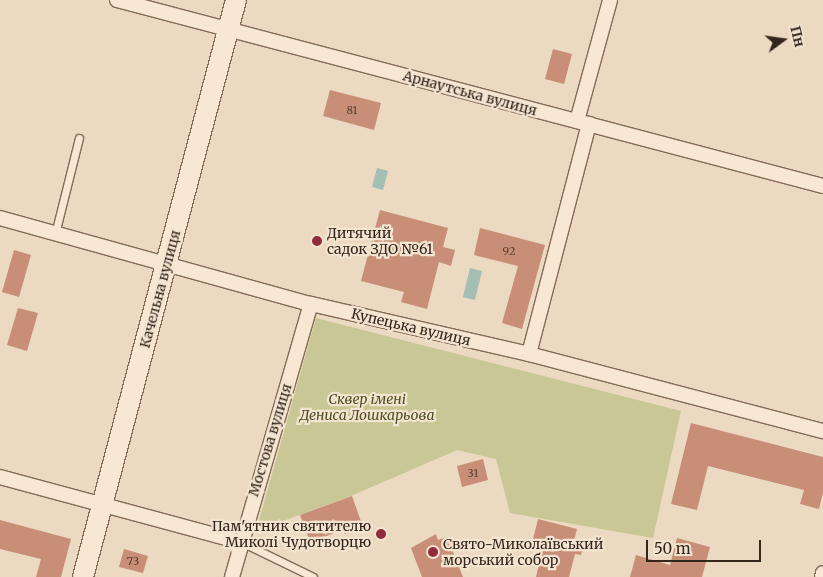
<!DOCTYPE html>
<html>
<head>
<meta charset="utf-8">
<style>
	body { margin:0 }
	#map { position:relative; width:823px; height:577px; overflow:hidden; background:#ebd9c1; font-family:Merriweather,serif }
	div>[style] { position:absolute }
	.green>* { inset:0; background:#c9c795 }
	.water>* { inset:0; background:#a3beb2 }
	.building>* { inset:0; background:#c88e78 }
	.roads { filter:drop-shadow(1px 0 #846a59) drop-shadow(-1px 0 #846a59) drop-shadow(0 1px #846a59) drop-shadow(0 -1px #846a59) }
	.lane>* { height:7px; margin:-3.5px; padding:0 3.5px; transform-origin:3.5px; border-radius:3.5px; background:#f7e7d3 }
	.street>* { height:14px; margin:-7px; padding:0 7px; transform-origin:7px; border-radius:7px; background:#f7e7d3 }
	.secondary>* { height:20px; margin:-10px; padding:0 10px; transform-origin:10px; border-radius:10px; background:#f7e7d3 }
	.dots>* { width:14px; height:14px; translate:-50% -50%; box-sizing:border-box; border:2px solid #f3e4d0; border-radius:50% }
	span { translate:-50% -50%; white-space:nowrap; text-align:center; line-height:1.15; -webkit-text-stroke:4.5px #f3e4d0; paint-order:stroke }
	.number-label { font-size:11px; color:#593f34 }
	.number-label span { -webkit-text-stroke-width:0 }
	.street-label { font-size:14px; color:#34251d }
	.poi-label { font-size:14px; color:#34251d }
	.left { translate:0 -50%; text-align:left }
	.right { translate:-100% -50%; text-align:right }
	.park-label { font-size:14px; color:#4b4f25; font-style:italic }
	.north { position:absolute; left:758px; top:15px; width:50px; height:50px; -webkit-text-stroke:4px #f3e4d0; paint-order:stroke; rotate:76deg; font-size:14px; font-weight:700; line-height:20px; text-align:center; color:#34251d }
	.north::after { content:''; display:block; margin:auto; width:18px; height:22px; background:#34251d; clip-path:polygon(50% 0,100% 100%,50% 72%,0 100%) }
	.scale { position:absolute; left:646px; top:540px; width:115px; height:22px; box-sizing:border-box; border:2px solid #34251d; border-top:0; padding-left:6px; font-size:15px; line-height:18px; white-space:nowrap; color:#34251d; -webkit-text-stroke:4px #f3e4d0; paint-order:stroke }
</style>
</head>
<body>
<div id="map">
	<div class="green">
		<div style="clip-path:polygon(316px 318px,681px 411px,653px 538px,510px 513px,496px 459px,457px 450px,351px 496px,256px 531px)"></div>
	</div>
	<div class="water">
		<div style="clip-path:polygon(377px 168px,388px 171px,383px 190px,372px 187px)"></div>
		<div style="clip-path:polygon(470px 268px,482px 271px,475px 300px,463px 297px)"></div>
	</div>
	<div class="building">
		<div style="clip-path:polygon(553px 49px,572px 54px,564px 84px,545px 79px)"></div>
		<div style="clip-path:polygon(330px 90px,381px 103px,374px 130px,323px 116px)"></div>
		<div style="clip-path:polygon(380px 210px,448px 228px,443px 247px,455px 250px,451px 266px,439px 262px,427px 309px,401px 302px,404px 292px,361px 281px)"></div>
		<div style="clip-path:polygon(480px 228px,545px 245px,522px 329px,502px 323px,518px 266px,474px 255px)"></div>
		<div style="clip-path:polygon(14px 250px,31px 255px,19px 297px,2px 292px)"></div>
		<div style="clip-path:polygon(18px 308px,38px 313px,27px 351px,7px 345px)"></div>
		<div style="clip-path:polygon(691px 423px,823px 457px,823px 492px,819px 509px,800px 504px,804px 490px,708px 466px,697px 510px,671px 504px)"></div>
		<div style="clip-path:polygon(483px 459px,488px 480px,462px 487px,457px 466px)"></div>
		<div style="clip-path:polygon(352px 496px,363px 527px,345px 534px,343px 530px,310px 542px,300px 515px)"></div>
		<div style="clip-path:polygon(538px 519px,577px 529px,574px 541px,584px 543px,581px 555px,575px 554px,569px 577px,536px 577px,543px 546px,532px 543px)"></div>
		<div style="clip-path:polygon(0 520px,71px 539px,61px 577px,36px 577px,41px 559px,0 549px)"></div>
		<div style="clip-path:polygon(436px 534px,438px 540px,447px 537px,463px 577px,422px 577px,411px 548px)"></div>
		<div style="clip-path:polygon(677px 538px,710px 547px,702px 577px,630px 577px,636px 555px,670px 565px)"></div>
		<div style="clip-path:polygon(124px 549px,148px 556px,143px 573px,119px 567px)"></div>
	</div>
	<div class="roads">
		<div class="lane">
			<div style="left:55px;top:234px;width:99px;rotate:-76deg"></div>
			<div style="left:241px;top:542px;width:80px;rotate:25.9deg"></div>
		</div>
		<div class="street">
			<div style="left:117px;top:0;width:730px;rotate:14.76deg"></div>
			<div style="left:577px;top:121px;width:125px;rotate:-74.7deg"></div>
			<div style="left:0;top:218px;width:323px;rotate:15.5deg"></div>
			<div style="left:311px;top:304px;width:224px;rotate:12.9deg"></div>
			<div style="left:529px;top:354px;width:304px;rotate:14.7deg"></div>
			<div style="left:529px;top:354px;width:238px;rotate:-75.4deg"></div>
			<div style="left:0;top:477px;width:250px;rotate:15.1deg"></div>
			<div style="left:232px;top:577px;width:284px;rotate:-73.9deg"></div>
			<div style="left:822px;top:577px;width:4px;rotate:-76deg"></div>
		</div>
		<div class="secondary">
			<div style="left:83px;top:577px;width:597px;rotate:-75.15deg"></div>
		</div>
	</div>
	<div class="dots">
		<div style="left:317px;top:241px;background:#902c3b"></div>
		<div style="left:381px;top:534px;background:#902c3b"></div>
		<div style="left:433px;top:552px;background:#902c3b"></div>
	</div>
	<div class="number-label">
		<span style="left:352px;top:110px">81</span>
		<span style="left:509px;top:251px">92</span>
		<span style="left:473px;top:473px">31</span>
		<span style="left:133px;top:561px">73</span>
	</div>
	<div class="street-label">
		<span style="left:470px;top:93px;rotate:15deg">Арнаутська вулиця</span>
		<span style="left:160px;top:289px;rotate:-75deg">Качельна вулиця</span>
		<span style="left:411px;top:327px;rotate:13deg">Купецька вулиця</span>
		<span style="left:270px;top:440px;rotate:-73deg">Мостова вулиця</span>
	</div>
	<div class="poi-label">
		<span class="left" style="left:327px;top:241px">Дитячий<br>садок ЗДО №61</span>
		<span class="right" style="left:371px;top:534px">Пам'ятник святителю<br>Миколі Чудотворцю</span>
		<span class="left" style="left:443px;top:552px">Свято-Миколаївський<br>морський собор</span>
	</div>
	<div class="park-label">
		<span style="left:367px;top:407px">Сквер імені<br>Дениса Лошкарьова</span>
	</div>
	<div class="north">Пн</div>
	<div class="scale">50 m</div>
</div>
</body>
</html>
